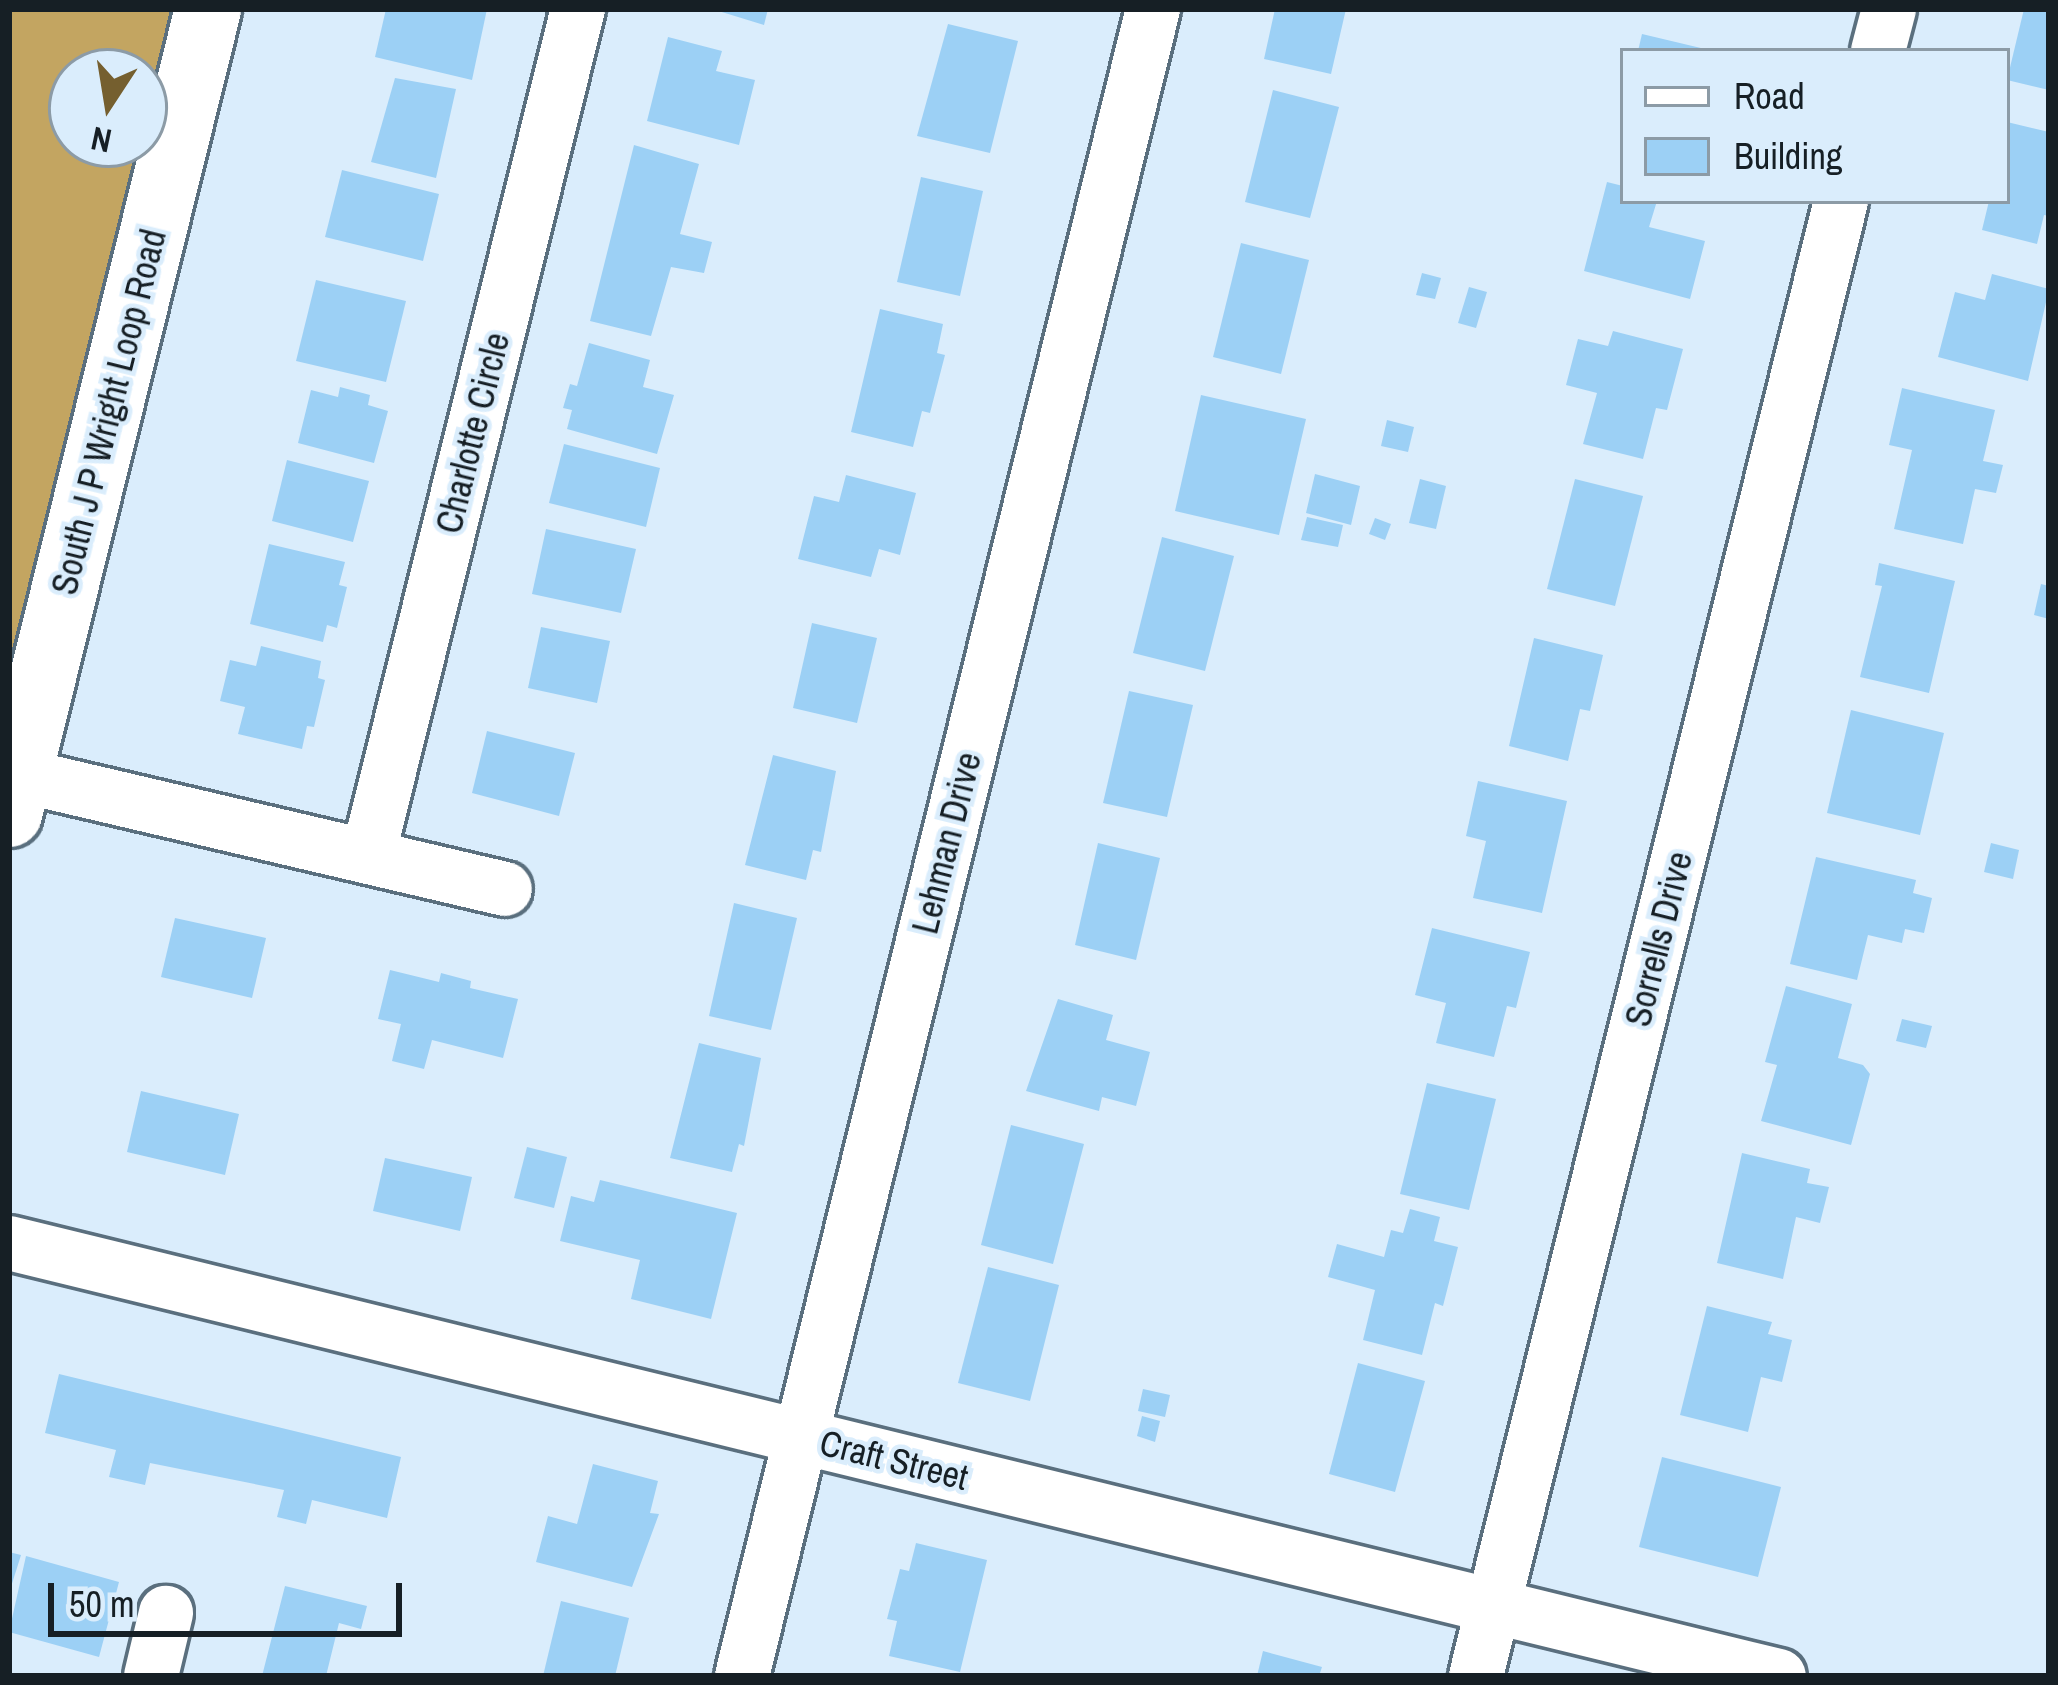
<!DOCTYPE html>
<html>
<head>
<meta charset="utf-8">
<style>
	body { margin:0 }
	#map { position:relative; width:2058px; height:1685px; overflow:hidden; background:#daedfc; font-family:"Archivo Narrow",sans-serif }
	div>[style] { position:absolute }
	.forest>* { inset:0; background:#c3a561 }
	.building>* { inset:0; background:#9cd0f5 }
	.roads { filter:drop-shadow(3px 0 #5a6f7e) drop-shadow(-3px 0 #5a6f7e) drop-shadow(0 3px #5a6f7e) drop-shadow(0 -3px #5a6f7e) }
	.minor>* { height:54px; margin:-27px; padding:0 27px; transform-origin:27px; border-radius:27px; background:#fff }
	.secondary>* { height:66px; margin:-33px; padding:0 33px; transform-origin:33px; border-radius:33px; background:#fff }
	span { translate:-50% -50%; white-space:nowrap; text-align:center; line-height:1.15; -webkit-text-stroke:9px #daedfc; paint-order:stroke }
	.street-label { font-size:36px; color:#161f25 }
	.frame { position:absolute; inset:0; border:12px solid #161f25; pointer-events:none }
	.legend { position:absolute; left:1620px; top:48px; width:390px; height:156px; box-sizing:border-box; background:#daedfc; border:3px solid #8c9ba6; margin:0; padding:15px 21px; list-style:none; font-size:36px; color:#161f25 }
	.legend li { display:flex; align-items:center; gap:24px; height:60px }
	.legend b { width:60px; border:3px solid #8c9ba6 }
	.north { position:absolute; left:48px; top:48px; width:120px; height:120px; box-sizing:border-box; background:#daedfc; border:3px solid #8c9ba6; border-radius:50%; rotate:192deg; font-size:33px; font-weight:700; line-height:48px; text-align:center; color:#161f25 }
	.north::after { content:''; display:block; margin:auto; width:42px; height:54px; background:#755f2f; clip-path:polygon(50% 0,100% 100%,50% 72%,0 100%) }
	.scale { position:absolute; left:48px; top:1583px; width:354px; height:54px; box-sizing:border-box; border:6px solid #161f25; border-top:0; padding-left:15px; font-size:36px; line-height:42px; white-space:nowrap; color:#161f25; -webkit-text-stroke:9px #daedfc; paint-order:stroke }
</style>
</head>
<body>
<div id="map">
	<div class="forest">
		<div style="clip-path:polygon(evenodd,9px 9px,214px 9px,9px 844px,9px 9px,72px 72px,144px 72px,144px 144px,72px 144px,72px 72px)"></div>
	</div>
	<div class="building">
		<div style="clip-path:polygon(386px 9px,487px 9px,472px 80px,375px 57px)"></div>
		<div style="clip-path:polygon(712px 9px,768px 9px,764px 25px)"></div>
		<div style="clip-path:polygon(1275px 9px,1346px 9px,1331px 74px,1264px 59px)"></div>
		<div style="clip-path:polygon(2024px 9px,2049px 9px,2049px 90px,2007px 80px)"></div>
		<div style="clip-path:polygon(948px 24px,1018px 41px,990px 153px,917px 136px)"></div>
		<div style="clip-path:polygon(1642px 34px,1705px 49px,1705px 51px,1638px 51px)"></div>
		<div style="clip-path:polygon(668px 37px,722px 51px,716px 71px,755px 80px,739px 145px,647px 121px)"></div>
		<div style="clip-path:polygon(395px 78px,456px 89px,436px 178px,371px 162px)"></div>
		<div style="clip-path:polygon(1273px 90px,1339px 107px,1310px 218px,1245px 202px)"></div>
		<div style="clip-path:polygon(2007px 122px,2049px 132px,2049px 216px,2044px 215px,2037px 244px,1982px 230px,1989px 201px,2007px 201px)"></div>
		<div style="clip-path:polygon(634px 145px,699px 164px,680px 234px,712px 242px,704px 273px,671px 267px,651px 336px,590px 321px)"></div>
		<div style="clip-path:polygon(342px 170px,439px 194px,423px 261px,325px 237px)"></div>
		<div style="clip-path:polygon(921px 177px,983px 191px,960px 296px,897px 282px)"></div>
		<div style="clip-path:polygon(1607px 182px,1623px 186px,1623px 201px,1657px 201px,1649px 227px,1705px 241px,1690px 299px,1584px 271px)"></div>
		<div style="clip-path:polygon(1241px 243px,1309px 260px,1281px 374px,1213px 357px)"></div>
		<div style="clip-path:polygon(1422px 273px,1441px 278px,1435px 299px,1416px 295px)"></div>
		<div style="clip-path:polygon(1992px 274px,2049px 289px,2028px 381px,1938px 357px,1955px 292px,1985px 300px)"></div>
		<div style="clip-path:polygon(316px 280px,406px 301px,386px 382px,296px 361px)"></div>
		<div style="clip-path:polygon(1469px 287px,1487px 292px,1476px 328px,1458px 323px)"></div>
		<div style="clip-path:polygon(880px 309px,943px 324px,937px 353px,945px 355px,930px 413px,922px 411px,913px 447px,851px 432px)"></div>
		<div style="clip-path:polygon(1613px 331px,1683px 349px,1667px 410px,1656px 408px,1643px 459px,1583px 444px,1597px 393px,1566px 385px,1578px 339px,1608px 346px)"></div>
		<div style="clip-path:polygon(589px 343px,650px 360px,643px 387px,674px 395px,657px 454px,567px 429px,572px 410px,563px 408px,570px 384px,577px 386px)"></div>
		<div style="clip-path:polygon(340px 387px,370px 395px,368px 405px,388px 411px,374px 463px,298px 443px,311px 390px,338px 397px)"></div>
		<div style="clip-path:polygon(1902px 388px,1995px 410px,1983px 461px,2003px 465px,1996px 493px,1975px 489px,1963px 544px,1894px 529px,1912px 450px,1889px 445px)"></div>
		<div style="clip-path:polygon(1201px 395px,1306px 419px,1279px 535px,1175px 511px)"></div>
		<div style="clip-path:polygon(1387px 420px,1414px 427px,1408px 452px,1381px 446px)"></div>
		<div style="clip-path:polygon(564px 444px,660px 468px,646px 527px,549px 503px)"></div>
		<div style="clip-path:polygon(287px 460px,369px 481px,353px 542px,272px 521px)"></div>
		<div style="clip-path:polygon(1315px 474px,1360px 486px,1351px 525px,1306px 513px)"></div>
		<div style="clip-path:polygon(846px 475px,916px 493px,900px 555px,879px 549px,871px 577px,798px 559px,814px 496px,839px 502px)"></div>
		<div style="clip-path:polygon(1420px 479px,1446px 486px,1436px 529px,1409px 523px)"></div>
		<div style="clip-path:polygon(1575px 479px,1643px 496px,1615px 606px,1547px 589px)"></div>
		<div style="clip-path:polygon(1307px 517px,1343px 525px,1338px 547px,1301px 540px)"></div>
		<div style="clip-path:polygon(1375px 518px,1391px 524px,1385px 540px,1369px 534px)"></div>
		<div style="clip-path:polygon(546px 529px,636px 549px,621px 613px,532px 594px)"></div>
		<div style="clip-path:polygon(1162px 537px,1234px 556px,1205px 671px,1133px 653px)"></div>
		<div style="clip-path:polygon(269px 544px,345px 562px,339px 585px,347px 587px,337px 628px,327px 625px,323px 642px,250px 624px)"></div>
		<div style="clip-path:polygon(1879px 563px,1955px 581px,1929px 693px,1860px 677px,1882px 586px,1875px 585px)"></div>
		<div style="clip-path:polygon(2041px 584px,2049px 586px,2049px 619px,2034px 615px)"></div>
		<div style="clip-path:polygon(812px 623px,877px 638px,857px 723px,793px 708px)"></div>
		<div style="clip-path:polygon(541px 627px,610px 641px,597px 703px,528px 688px)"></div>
		<div style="clip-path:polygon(1534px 638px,1603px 655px,1590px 711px,1580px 709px,1568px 761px,1509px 746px)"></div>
		<div style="clip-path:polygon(261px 646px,321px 661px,318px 678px,325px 680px,314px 727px,307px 726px,302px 749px,238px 734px,245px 707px,220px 701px,230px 660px,256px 666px)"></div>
		<div style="clip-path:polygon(1129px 691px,1193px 705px,1167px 817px,1103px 803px)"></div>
		<div style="clip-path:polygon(1851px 710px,1944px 733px,1920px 835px,1827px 813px)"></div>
		<div style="clip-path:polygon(487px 731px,575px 753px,559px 816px,472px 793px)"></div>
		<div style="clip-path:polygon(773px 755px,836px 771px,821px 852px,813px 850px,806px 880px,745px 865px)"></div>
		<div style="clip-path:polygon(1478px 781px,1567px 801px,1542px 913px,1473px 898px,1486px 841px,1466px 836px)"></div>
		<div style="clip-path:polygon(1098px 843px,1160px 858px,1136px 960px,1075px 945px)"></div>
		<div style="clip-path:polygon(1991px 843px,2019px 850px,2013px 879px,1984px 872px)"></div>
		<div style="clip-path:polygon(1816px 857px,1916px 880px,1913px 893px,1932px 898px,1924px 933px,1905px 929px,1902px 943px,1868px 935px,1857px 980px,1790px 964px)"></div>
		<div style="clip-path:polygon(734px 903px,797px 918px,771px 1030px,709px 1016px)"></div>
		<div style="clip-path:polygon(175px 918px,266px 938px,252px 998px,161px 977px)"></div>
		<div style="clip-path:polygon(1432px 928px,1530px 952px,1516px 1008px,1507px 1006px,1494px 1057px,1436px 1043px,1446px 1003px,1415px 995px)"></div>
		<div style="clip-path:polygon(390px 970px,439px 982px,441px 973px,471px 981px,470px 988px,518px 999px,503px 1058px,432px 1040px,424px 1069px,392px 1061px,401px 1024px,378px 1019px)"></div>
		<div style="clip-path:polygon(1786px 986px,1852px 1004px,1838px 1058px,1863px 1065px,1870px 1074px,1851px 1145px,1761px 1121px,1777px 1065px,1765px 1062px)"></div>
		<div style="clip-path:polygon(1058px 999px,1113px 1015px,1106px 1040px,1150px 1052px,1136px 1106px,1102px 1097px,1099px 1111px,1026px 1091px)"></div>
		<div style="clip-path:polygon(1902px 1019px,1932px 1026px,1926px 1048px,1896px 1041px)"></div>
		<div style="clip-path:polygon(699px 1043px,761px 1058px,744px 1146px,739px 1144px,732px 1172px,670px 1158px)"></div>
		<div style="clip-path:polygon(1427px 1083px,1496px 1099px,1469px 1210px,1400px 1194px)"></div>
		<div style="clip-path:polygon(141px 1091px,239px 1114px,225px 1175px,127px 1152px)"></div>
		<div style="clip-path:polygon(1011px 1125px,1084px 1144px,1053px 1264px,981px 1245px)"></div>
		<div style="clip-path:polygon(527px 1147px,567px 1157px,554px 1208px,514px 1198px)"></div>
		<div style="clip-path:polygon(1742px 1153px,1810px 1169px,1807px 1183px,1829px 1187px,1820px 1223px,1796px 1217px,1783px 1279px,1717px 1263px)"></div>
		<div style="clip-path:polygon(385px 1158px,472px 1177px,460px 1231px,373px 1211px)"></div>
		<div style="clip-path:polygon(600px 1180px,737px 1213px,711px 1319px,631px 1299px,640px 1260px,560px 1241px,571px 1196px,594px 1202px)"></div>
		<div style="clip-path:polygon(1410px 1209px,1440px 1217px,1434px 1241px,1458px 1247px,1443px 1306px,1435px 1303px,1422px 1355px,1363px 1340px,1375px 1290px,1328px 1277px,1337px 1244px,1384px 1257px,1391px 1230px,1403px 1233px)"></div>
		<div style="clip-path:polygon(988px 1267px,1059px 1285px,1030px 1401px,958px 1383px)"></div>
		<div style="clip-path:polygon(1707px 1306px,1772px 1322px,1768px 1334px,1792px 1340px,1782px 1382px,1761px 1377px,1748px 1432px,1680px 1415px)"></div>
		<div style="clip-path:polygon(1358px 1363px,1425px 1381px,1395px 1492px,1329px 1474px)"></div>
		<div style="clip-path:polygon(59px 1374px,401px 1457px,387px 1518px,312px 1500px,306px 1524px,277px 1517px,284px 1490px,150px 1463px,145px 1485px,109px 1477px,116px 1450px,45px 1433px)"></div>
		<div style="clip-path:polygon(1143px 1389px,1170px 1395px,1165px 1417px,1138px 1411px)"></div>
		<div style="clip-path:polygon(1142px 1416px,1160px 1421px,1155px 1442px,1137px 1436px)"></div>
		<div style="clip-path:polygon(1662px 1457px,1781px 1487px,1758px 1577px,1639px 1547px)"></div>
		<div style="clip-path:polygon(593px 1464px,658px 1481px,650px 1513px,659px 1514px,632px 1587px,536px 1562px,548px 1516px,577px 1524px)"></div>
		<div style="clip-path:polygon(916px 1543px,987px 1560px,960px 1672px,889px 1656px,897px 1621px,887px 1619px,900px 1569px,909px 1571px)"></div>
		<div style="clip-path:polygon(9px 1552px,21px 1555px,10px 1590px,9px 1590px)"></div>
		<div style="clip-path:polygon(26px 1556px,119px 1582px,99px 1657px,9px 1632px)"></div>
		<div style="clip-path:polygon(285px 1586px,367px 1606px,361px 1629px,339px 1623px,326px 1676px,262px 1676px)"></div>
		<div style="clip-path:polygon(561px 1601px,629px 1618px,615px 1676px,543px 1676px)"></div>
		<div style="clip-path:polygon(1263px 1651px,1322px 1667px,1319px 1676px,1257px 1676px)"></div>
	</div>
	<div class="roads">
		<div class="minor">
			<div style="left:1878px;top:51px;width:43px;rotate:-75.3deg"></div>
			<div style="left:19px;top:775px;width:499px;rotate:13.2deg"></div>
			<div style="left:368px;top:856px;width:873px;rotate:-76.08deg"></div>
			<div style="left:9px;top:1243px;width:1822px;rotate:13.75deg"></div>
			<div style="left:151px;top:1676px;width:65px;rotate:-76.6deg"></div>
			<div style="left:742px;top:1676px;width:1717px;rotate:-76.15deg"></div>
			<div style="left:1476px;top:1676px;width:1519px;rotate:-76.1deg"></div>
		</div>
		<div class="secondary">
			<div style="left:9px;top:814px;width:829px;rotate:-76.11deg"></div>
		</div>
	</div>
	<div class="street-label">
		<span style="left:109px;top:412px;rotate:-76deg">South J P Wright Loop Road</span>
		<span style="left:473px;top:433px;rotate:-76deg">Charlotte Circle</span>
		<span style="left:947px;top:843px;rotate:-76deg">Lehman Drive</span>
		<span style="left:1659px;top:939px;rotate:-76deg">Sorrells Drive</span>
		<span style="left:894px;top:1460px;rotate:14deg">Craft Street</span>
	</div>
	<div class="frame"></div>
	<ul class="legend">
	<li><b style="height:15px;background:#fff"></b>Road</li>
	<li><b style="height:33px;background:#9cd0f5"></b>Building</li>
	</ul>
	<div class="north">N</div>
	<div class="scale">50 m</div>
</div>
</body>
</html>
